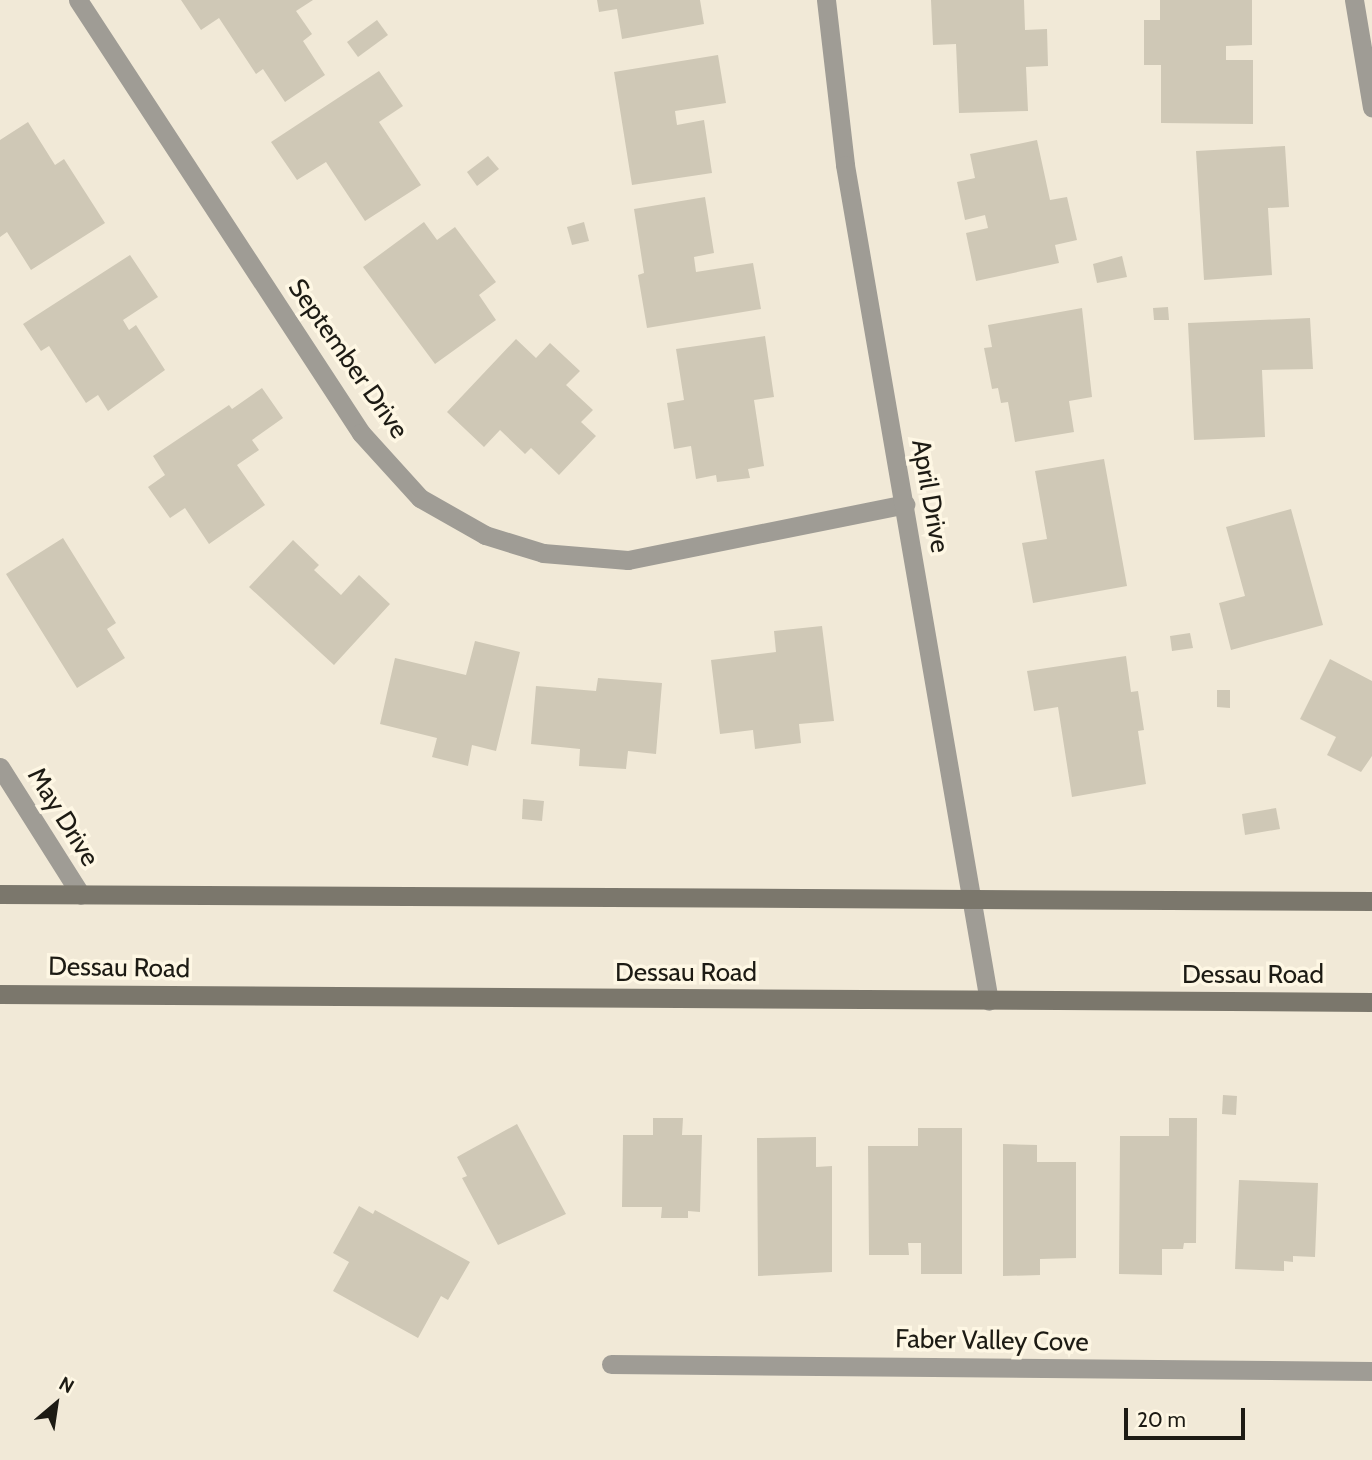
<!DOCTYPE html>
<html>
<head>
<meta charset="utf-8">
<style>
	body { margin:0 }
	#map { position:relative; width:1372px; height:1460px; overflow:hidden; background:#f1e9d7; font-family:Cabin,sans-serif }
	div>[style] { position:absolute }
	.building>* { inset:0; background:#cfc8b6 }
	.minor>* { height:19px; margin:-9.5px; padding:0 9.5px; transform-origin:9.5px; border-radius:9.5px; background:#9f9c95 }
	.secondary>* { height:19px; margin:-9.5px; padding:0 9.5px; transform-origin:9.5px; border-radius:9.5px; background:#7b776c }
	span { translate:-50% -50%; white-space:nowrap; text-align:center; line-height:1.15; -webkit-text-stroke:7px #fef7e4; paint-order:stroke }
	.street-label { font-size:26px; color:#1d1b14 }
	.north { position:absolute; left:21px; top:1369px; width:70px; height:70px; -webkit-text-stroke:5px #fef7e4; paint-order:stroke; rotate:29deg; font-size:19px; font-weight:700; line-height:28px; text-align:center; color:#1d1b14 }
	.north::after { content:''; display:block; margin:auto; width:24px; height:32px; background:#1d1b14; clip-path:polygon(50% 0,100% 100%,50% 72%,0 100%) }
	.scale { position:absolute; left:1124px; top:1408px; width:121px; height:32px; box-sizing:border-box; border:4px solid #1d1b14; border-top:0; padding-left:9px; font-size:21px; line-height:24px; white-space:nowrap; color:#1d1b14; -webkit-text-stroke:5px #fef7e4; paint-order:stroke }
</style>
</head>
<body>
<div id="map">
	<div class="building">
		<div style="clip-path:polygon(181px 0,313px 0,296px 11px,312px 34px,303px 41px,325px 75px,285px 102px,263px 69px,256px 74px,219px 18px,201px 30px)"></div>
		<div style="clip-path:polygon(597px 0,700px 0,704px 24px,622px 39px,617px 9px,599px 12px)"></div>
		<div style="clip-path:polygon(931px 0,1024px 0,1025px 30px,1047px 29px,1048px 66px,1026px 67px,1028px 111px,959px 113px,956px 44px,933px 45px)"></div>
		<div style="clip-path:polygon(1160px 0,1252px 0,1252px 45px,1226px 46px,1226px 60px,1253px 60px,1253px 124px,1161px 123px,1161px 65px,1144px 65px,1144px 20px,1160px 20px)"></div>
		<div style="clip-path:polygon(377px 20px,388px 35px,358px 57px,347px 42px)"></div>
		<div style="clip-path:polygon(718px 55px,726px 103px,675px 111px,677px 125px,704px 120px,712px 173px,632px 185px,614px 72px)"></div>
		<div style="clip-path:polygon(379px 71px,403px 106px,379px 122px,421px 185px,365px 221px,326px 162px,297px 180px,271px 142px)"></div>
		<div style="clip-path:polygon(28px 122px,55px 165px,64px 159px,105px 223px,31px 270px,7px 232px,0 237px,0 140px)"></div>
		<div style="clip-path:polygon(1037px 140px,1050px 200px,1067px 197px,1077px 240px,1055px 245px,1059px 263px,976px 281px,966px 233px,988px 228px,985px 215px,965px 220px,957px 182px,975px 178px,970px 154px)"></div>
		<div style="clip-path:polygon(1285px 146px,1289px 207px,1268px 208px,1272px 275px,1204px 280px,1196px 151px)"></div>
		<div style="clip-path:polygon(488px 156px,499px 169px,477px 186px,467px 172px)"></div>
		<div style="clip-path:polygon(705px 197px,714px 253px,694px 257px,696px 272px,753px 263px,761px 309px,647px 328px,638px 275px,644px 273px,634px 209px)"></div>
		<div style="clip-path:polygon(424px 222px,437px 240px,455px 227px,496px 282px,479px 295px,496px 320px,435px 364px,363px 267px)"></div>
		<div style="clip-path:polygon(584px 222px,589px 241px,572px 245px,567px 227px)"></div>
		<div style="clip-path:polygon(130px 255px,158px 297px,123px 320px,129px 330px,136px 325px,165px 370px,108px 411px,98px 395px,86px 403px,49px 346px,41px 351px,23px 324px)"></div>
		<div style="clip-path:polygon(1122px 256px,1127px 277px,1097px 283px,1093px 264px)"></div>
		<div style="clip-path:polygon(1168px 307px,1169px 320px,1154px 320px,1153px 308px)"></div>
		<div style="clip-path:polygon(1082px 308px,1092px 397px,1069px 401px,1074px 432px,1015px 442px,1008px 402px,1001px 403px,998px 388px,992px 389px,984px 348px,992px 347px,988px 325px)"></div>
		<div style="clip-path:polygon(1310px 318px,1313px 369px,1262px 370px,1265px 437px,1194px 440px,1188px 323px)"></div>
		<div style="clip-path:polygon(765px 336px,774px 397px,754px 400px,764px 466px,748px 469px,750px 478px,717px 482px,716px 475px,696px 479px,691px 446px,674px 449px,667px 403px,684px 400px,676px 349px)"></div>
		<div style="clip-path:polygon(516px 339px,536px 358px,550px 343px,580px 371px,566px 385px,593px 410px,581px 422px,596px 436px,559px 475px,531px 448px,525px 454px,500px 430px,484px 447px,447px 412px)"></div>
		<div style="clip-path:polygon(262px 388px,283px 418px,252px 440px,259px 450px,237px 465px,265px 505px,209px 544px,185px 508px,170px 518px,148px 487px,165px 475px,153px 456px,229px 405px,232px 409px)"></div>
		<div style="clip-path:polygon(1104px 459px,1127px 586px,1033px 603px,1022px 543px,1047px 539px,1035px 471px)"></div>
		<div style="clip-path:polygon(1291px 509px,1323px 625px,1231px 650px,1219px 603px,1245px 596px,1226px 527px)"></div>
		<div style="clip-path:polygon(63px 538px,116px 623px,107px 629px,125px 658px,77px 688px,6px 574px)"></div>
		<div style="clip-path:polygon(293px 540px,319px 565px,314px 570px,341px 595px,359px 575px,390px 604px,334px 665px,249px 587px)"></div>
		<div style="clip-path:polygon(822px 626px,834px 721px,799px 724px,801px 743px,755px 749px,753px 730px,720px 734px,711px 660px,776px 652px,774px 631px)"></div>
		<div style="clip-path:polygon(1190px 633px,1193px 648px,1172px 651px,1170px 636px)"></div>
		<div style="clip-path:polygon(475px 641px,520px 652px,496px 751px,472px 745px,468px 766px,432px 757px,437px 738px,380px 724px,395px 658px,466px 675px)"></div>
		<div style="clip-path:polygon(1126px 656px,1131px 692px,1138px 691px,1144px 730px,1138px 731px,1146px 784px,1072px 797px,1058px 707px,1034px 711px,1027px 671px)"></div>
		<div style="clip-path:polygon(1330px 659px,1372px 681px,1372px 756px,1361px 772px,1327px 755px,1336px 737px,1300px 719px)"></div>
		<div style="clip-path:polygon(598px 678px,662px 683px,656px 754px,628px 751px,626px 769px,579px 766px,580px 749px,531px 744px,536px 686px,596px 691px)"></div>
		<div style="clip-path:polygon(1217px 690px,1230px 690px,1230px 708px,1217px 707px)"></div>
		<div style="clip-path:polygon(523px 799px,544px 801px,542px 821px,522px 819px)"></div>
		<div style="clip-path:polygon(1276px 808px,1280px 829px,1245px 835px,1242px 814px)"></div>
		<div style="clip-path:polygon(1223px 1095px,1237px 1096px,1236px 1115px,1222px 1114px)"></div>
		<div style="clip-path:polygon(653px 1118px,683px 1118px,682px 1135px,702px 1135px,700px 1212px,688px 1211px,688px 1218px,661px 1218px,662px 1207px,622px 1207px,623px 1135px,653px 1135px)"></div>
		<div style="clip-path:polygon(1169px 1118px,1197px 1118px,1196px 1243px,1184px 1243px,1183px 1249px,1162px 1249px,1162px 1275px,1119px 1274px,1120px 1136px,1169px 1136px)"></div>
		<div style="clip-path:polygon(517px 1124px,566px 1214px,498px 1245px,462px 1178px,467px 1176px,457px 1157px)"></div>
		<div style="clip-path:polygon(918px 1128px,962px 1128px,962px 1274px,921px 1274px,921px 1243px,908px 1243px,909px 1255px,869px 1255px,868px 1146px,918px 1146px)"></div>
		<div style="clip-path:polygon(816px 1137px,816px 1167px,832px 1166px,832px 1272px,758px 1276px,757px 1138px)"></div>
		<div style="clip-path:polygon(1003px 1144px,1037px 1145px,1037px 1162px,1076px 1162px,1076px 1258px,1040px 1259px,1040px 1275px,1003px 1276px)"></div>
		<div style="clip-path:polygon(1239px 1180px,1318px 1183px,1315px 1257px,1293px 1256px,1293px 1262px,1284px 1261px,1284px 1271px,1235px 1269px)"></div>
		<div style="clip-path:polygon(359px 1206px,373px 1214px,375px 1210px,470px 1262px,448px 1300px,441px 1296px,418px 1338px,333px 1291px,349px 1262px,333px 1253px)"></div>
	</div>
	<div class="minor">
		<div style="left:78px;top:0;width:517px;rotate:56.83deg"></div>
		<div style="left:361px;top:433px;width:88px;rotate:47.8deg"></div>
		<div style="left:420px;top:498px;width:75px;rotate:29.6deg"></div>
		<div style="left:485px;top:535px;width:61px;rotate:17.2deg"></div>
		<div style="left:543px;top:553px;width:85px;rotate:4.7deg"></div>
		<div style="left:628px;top:560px;width:283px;rotate:-11.4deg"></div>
		<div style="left:826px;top:0;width:166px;rotate:83.4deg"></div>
		<div style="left:845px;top:165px;width:848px;rotate:80.23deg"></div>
		<div style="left:1354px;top:0;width:109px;rotate:80.5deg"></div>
		<div style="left:0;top:767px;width:151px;rotate:57.7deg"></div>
		<div style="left:611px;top:1364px;width:761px;rotate:0.53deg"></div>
	</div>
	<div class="secondary">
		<div style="left:0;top:894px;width:1372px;rotate:0.29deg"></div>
		<div style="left:0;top:994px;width:1372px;rotate:0.33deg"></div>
	</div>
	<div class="street-label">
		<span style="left:348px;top:359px;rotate:55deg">September Drive</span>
		<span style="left:930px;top:496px;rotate:80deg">April Drive</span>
		<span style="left:63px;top:817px;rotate:58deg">May Drive</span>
		<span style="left:119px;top:968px;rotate:1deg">Dessau Road</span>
		<span style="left:686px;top:973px">Dessau Road</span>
		<span style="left:1253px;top:975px">Dessau Road</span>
		<span style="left:992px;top:1341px;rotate:1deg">Faber Valley Cove</span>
	</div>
	<div class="north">N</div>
	<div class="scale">20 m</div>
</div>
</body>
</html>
